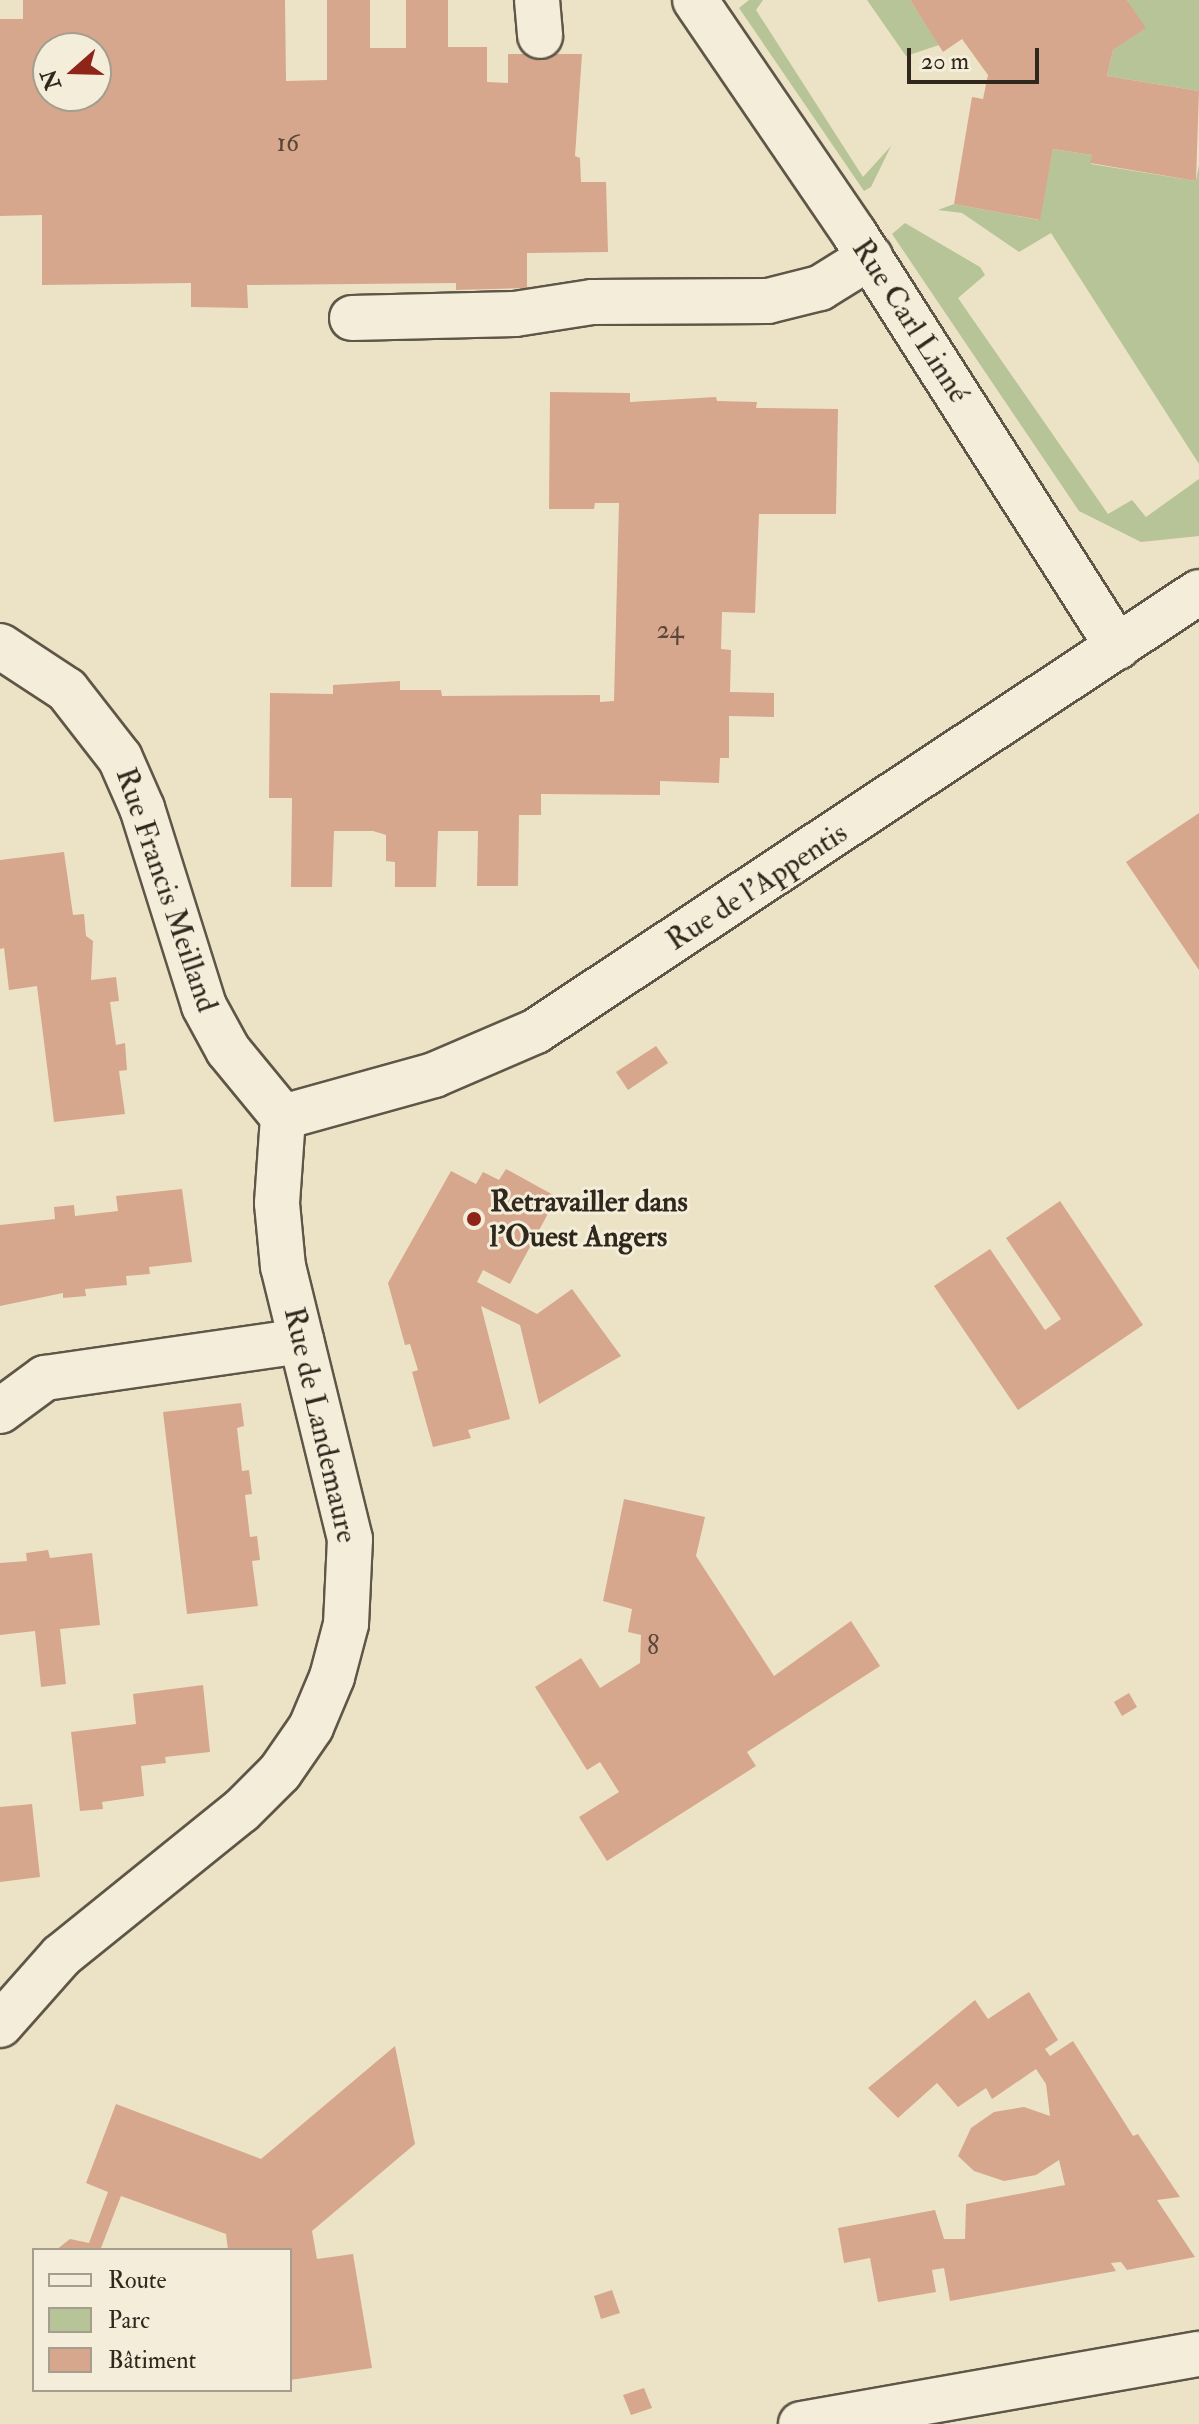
<!DOCTYPE html>
<html>
<head>
<meta charset="utf-8">
<style>
	body { margin:0 }
	#map { position:relative; width:1199px; height:2424px; overflow:hidden; background:#ece3c6; font-family:"IM FELL Double Pica",serif }
	div>[style] { position:absolute }
	.green>* { inset:0; background:#b6c497 }
	.building>* { inset:0; background:#d6a78c }
	.roads { filter:drop-shadow(2px 0 #5f5647) drop-shadow(-2px 0 #5f5647) drop-shadow(0 2px #5f5647) drop-shadow(0 -2px #5f5647) }
	.minor>* { height:44px; margin:-22px; padding:0 22px; transform-origin:22px; border-radius:22px; background:#f3edda }
	.dots>* { width:22px; height:22px; translate:-50% -50%; box-sizing:border-box; border:4px solid #f3edda; border-radius:50% }
	span { translate:-50% -50%; white-space:nowrap; text-align:center; line-height:1.15; -webkit-text-stroke:6px #f3edda; paint-order:stroke }
	.number-label { font-size:26px; color:#5a4739 }
	.number-label span { -webkit-text-stroke-width:0 }
	.street-label { font-size:30px; color:#30271d }
	.poi-label { font-size:30px; color:#30271d; font-weight:700 }
	.left { translate:0 -50%; text-align:left }
	.legend { position:absolute; left:32px; top:2248px; width:260px; height:144px; box-sizing:border-box; background:#f3edda; border:2px solid #a59e8e; margin:0; padding:10px 14px; list-style:none; font-size:24px; color:#30271d }
	.legend li { display:flex; align-items:center; gap:16px; height:40px }
	.legend b { width:40px; border:2px solid #a59e8e }
	.north { position:absolute; left:32px; top:32px; width:80px; height:80px; box-sizing:border-box; background:#f3edda; border:2px solid #a59e8e; border-radius:50%; rotate:250deg; font-size:22px; font-weight:700; line-height:32px; text-align:center; color:#30271d }
	.north::after { content:''; display:block; margin:auto; width:28px; height:36px; background:#8f2418; clip-path:polygon(50% 0,100% 100%,50% 72%,0 100%) }
	.scale { position:absolute; left:907px; top:48px; width:132px; height:36px; box-sizing:border-box; border:4px solid #30271d; border-top:0; padding-left:10px; font-size:24px; line-height:28px; white-space:nowrap; color:#30271d; -webkit-text-stroke:6px #f3edda; paint-order:stroke }
</style>
</head>
<body>
<div id="map">
	<div class="green">
		<div style="clip-path:polygon(749px 0,763px 0,756px 10px,863px 177px,891px 146px,871px 187px,864px 191px,739px 8px)"></div>
		<div style="clip-path:polygon(867px 0,910px 0,939px 45px,906px 56px)"></div>
		<div style="clip-path:polygon(1127px 0,1199px 0,1199px 91px,1107px 76px,1113px 50px,1145px 28px)"></div>
		<div style="clip-path:polygon(1053px 149px,1092px 155px,1091px 164px,1196px 181px,1199px 165px,1199px 464px,1051px 233px,1019px 252px,962px 213px,938px 210px,954px 204px,1039px 220px)"></div>
		<div style="clip-path:polygon(905px 223px,980px 267px,985px 275px,958px 298px,1108px 514px,1132px 500px,1146px 517px,1199px 479px,1199px 536px,1141px 542px,1079px 511px,892px 234px)"></div>
	</div>
	<div class="building">
		<div style="clip-path:polygon(evenodd,23px 0,285px 0,286px 81px,327px 80px,327px 0,370px 0,370px 48px,406px 48px,406px 0,448px 0,448px 47px,487px 47px,487px 82px,508px 83px,508px 54px,582px 54px,575px 156px,580px 158px,581px 182px,606px 182px,608px 252px,527px 253px,527px 288px,456px 290px,456px 283px,247px 285px,248px 308px,191px 307px,191px 283px,42px 285px,42px 215px,0 216px,0 19px,23px 19px,23px 0,48px 48px,96px 48px,96px 96px,48px 96px,48px 48px)"></div>
		<div style="clip-path:polygon(910px 0,1127px 0,1146px 28px,1113px 50px,1107px 76px,1199px 91px,1196px 181px,1090px 163px,1092px 155px,1053px 149px,1040px 220px,954px 204px,972px 97px,983px 99px,988px 75px,962px 39px,943px 52px)"></div>
		<div style="clip-path:polygon(550px 392px,630px 393px,630px 402px,716px 397px,717px 401px,757px 402px,756px 408px,838px 409px,836px 514px,759px 514px,755px 613px,722px 612px,721px 649px,731px 650px,730px 692px,774px 693px,774px 717px,729px 716px,729px 758px,720px 758px,719px 783px,660px 781px,660px 795px,541px 794px,541px 815px,519px 815px,518px 886px,477px 886px,478px 831px,438px 831px,436px 887px,395px 887px,395px 862px,386px 861px,386px 835px,373px 831px,334px 831px,332px 887px,291px 887px,292px 798px,269px 798px,270px 693px,333px 694px,333px 685px,400px 681px,400px 690px,441px 690px,442px 696px,600px 695px,600px 702px,614px 701px,619px 503px,595px 503px,594px 509px,549px 509px)"></div>
		<div style="clip-path:polygon(1199px 813px,1199px 970px,1126px 862px)"></div>
		<div style="clip-path:polygon(64px 852px,73px 915px,84px 914px,86px 936px,93px 941px,91px 980px,116px 977px,119px 1001px,110px 1002px,116px 1045px,125px 1043px,127px 1070px,119px 1071px,125px 1114px,54px 1122px,37px 986px,9px 990px,4px 948px,0 949px,0 860px)"></div>
		<div style="clip-path:polygon(656px 1046px,668px 1063px,628px 1090px,616px 1072px)"></div>
		<div style="clip-path:polygon(506px 1169px,557px 1197px,510px 1284px,483px 1270px,477px 1282px,537px 1314px,572px 1289px,621px 1356px,539px 1404px,520px 1325px,481px 1306px,510px 1419px,468px 1430px,471px 1438px,433px 1447px,412px 1372px,418px 1370px,410px 1344px,405px 1345px,388px 1283px,451px 1171px,476px 1184px,483px 1172px,499px 1180px)"></div>
		<div style="clip-path:polygon(182px 1189px,192px 1262px,149px 1267px,150px 1274px,126px 1276px,127px 1285px,85px 1289px,86px 1296px,63px 1298px,63px 1293px,0 1306px,0 1225px,55px 1219px,54px 1207px,74px 1205px,75px 1216px,118px 1211px,116px 1196px)"></div>
		<div style="clip-path:polygon(1060px 1201px,1143px 1325px,1018px 1410px,934px 1286px,990px 1249px,1045px 1330px,1061px 1319px,1006px 1238px)"></div>
		<div style="clip-path:polygon(241px 1403px,244px 1426px,237px 1428px,242px 1471px,249px 1470px,252px 1494px,245px 1495px,250px 1537px,257px 1536px,260px 1560px,252px 1561px,258px 1606px,187px 1614px,163px 1412px)"></div>
		<div style="clip-path:polygon(624px 1499px,705px 1517px,696px 1556px,774px 1676px,851px 1621px,880px 1666px,747px 1752px,756px 1766px,607px 1861px,579px 1817px,619px 1792px,600px 1762px,587px 1770px,535px 1687px,581px 1658px,600px 1688px,640px 1663px,641px 1635px,628px 1632px,632px 1609px,603px 1601px)"></div>
		<div style="clip-path:polygon(48px 1550px,50px 1558px,92px 1553px,100px 1625px,60px 1629px,66px 1684px,41px 1687px,35px 1631px,0 1635px,0 1563px,27px 1561px,26px 1553px)"></div>
		<div style="clip-path:polygon(203px 1685px,210px 1752px,165px 1757px,166px 1763px,141px 1766px,144px 1796px,102px 1802px,103px 1809px,80px 1811px,71px 1732px,136px 1724px,133px 1694px)"></div>
		<div style="clip-path:polygon(1129px 1693px,1137px 1707px,1122px 1716px,1114px 1702px)"></div>
		<div style="clip-path:polygon(32px 1804px,40px 1877px,0 1882px,0 1807px)"></div>
		<div style="clip-path:polygon(1029px 1992px,1058px 2040px,1045px 2049px,1050px 2056px,1073px 2041px,1133px 2136px,1138px 2134px,1180px 2197px,1157px 2200px,1195px 2257px,1127px 2270px,1121px 2262px,1111px 2263px,1116px 2271px,950px 2301px,944px 2268px,932px 2270px,936px 2292px,878px 2302px,870px 2258px,844px 2263px,838px 2228px,935px 2210px,944px 2239px,965px 2239px,966px 2204px,1065px 2185px,1059px 2160px,1036px 2175px,1004px 2181px,974px 2171px,958px 2156px,971px 2128px,994px 2112px,1024px 2107px,1050px 2116px,1046px 2084px,1036px 2069px,992px 2099px,986px 2088px,958px 2107px,937px 2083px,898px 2118px,868px 2088px,975px 2000px,988px 2019px)"></div>
		<div style="clip-path:polygon(395px 2046px,415px 2144px,312px 2231px,317px 2259px,353px 2254px,372px 2368px,290px 2380px,290px 2250px,228px 2250px,226px 2234px,121px 2196px,101px 2248px,106px 2250px,56px 2250px,70px 2239px,89px 2243px,108px 2192px,86px 2183px,116px 2104px,261px 2159px)"></div>
		<div style="clip-path:polygon(612px 2290px,620px 2313px,601px 2319px,594px 2296px)"></div>
		<div style="clip-path:polygon(644px 2388px,652px 2408px,631px 2415px,623px 2395px)"></div>
	</div>
	<div class="roads">
		<div class="minor">
			<div style="left:537px;top:0;width:36px;rotate:85deg"></div>
			<div style="left:695px;top:0;width:282px;rotate:55.7deg"></div>
			<div style="left:854px;top:233px;width:491px;rotate:57.5deg"></div>
			<div style="left:352px;top:318px;width:163px;rotate:-1.4deg"></div>
			<div style="left:515px;top:314px;width:78px;rotate:-8.9deg"></div>
			<div style="left:592px;top:302px;width:176px;rotate:-0.3deg"></div>
			<div style="left:768px;top:301px;width:54px;rotate:-14deg"></div>
			<div style="left:820px;top:288px;width:59px;rotate:-31.8deg"></div>
			<div style="left:0;top:646px;width:80px;rotate:33.3deg"></div>
			<div style="left:67px;top:690px;width:86px;rotate:52.1deg"></div>
			<div style="left:120px;top:758px;width:55px;rotate:66.3deg"></div>
			<div style="left:142px;top:808px;width:207px;rotate:72.6deg"></div>
			<div style="left:204px;top:1006px;width:50px;rotate:61.4deg"></div>
			<div style="left:228px;top:1050px;width:87px;rotate:50.6deg"></div>
			<div style="left:283px;top:1117px;width:157px;rotate:-15.5deg"></div>
			<div style="left:434px;top:1075px;width:111px;rotate:-23.3deg"></div>
			<div style="left:536px;top:1031px;width:795px;rotate:-33.51deg"></div>
			<div style="left:0;top:1411px;width:56px;rotate:-36.3deg"></div>
			<div style="left:45px;top:1378px;width:259px;rotate:-8.2deg"></div>
			<div style="left:0;top:2025px;width:92px;rotate:-48.5deg"></div>
			<div style="left:61px;top:1956px;width:231px;rotate:-38.9deg"></div>
			<div style="left:241px;top:1811px;width:55px;rotate:-45deg"></div>
			<div style="left:280px;top:1772px;width:55px;rotate:-55.4deg"></div>
			<div style="left:311px;top:1727px;width:54px;rotate:-67.2deg"></div>
			<div style="left:332px;top:1677px;width:55px;rotate:-75.2deg"></div>
			<div style="left:346px;top:1624px;width:85px;rotate:-87.3deg"></div>
			<div style="left:350px;top:1539px;width:280px;rotate:-103.8deg"></div>
			<div style="left:283px;top:1267px;width:64px;rotate:-95.4deg"></div>
			<div style="left:277px;top:1203px;width:86px;rotate:-86deg"></div>
			<div style="left:801px;top:2424px;width:404px;rotate:-10deg"></div>
		</div>
	</div>
	<div class="dots">
		<div style="left:474px;top:1219px;background:#8f2418"></div>
	</div>
	<div class="number-label">
		<span style="left:288px;top:144px">16</span>
		<span style="left:670px;top:631px">24</span>
		<span style="left:653px;top:1647px">8</span>
	</div>
	<div class="street-label">
		<span style="left:910px;top:321px;rotate:57deg">Rue Carl Linné</span>
		<span style="left:757px;top:887px;rotate:-33deg">Rue de l'Appentis</span>
		<span style="left:166px;top:890px;rotate:71deg">Rue Francis Meilland</span>
		<span style="left:320px;top:1425px;rotate:77deg">Rue de Landemaure</span>
	</div>
	<div class="poi-label">
		<span class="left" style="left:490px;top:1219px">Retravailler dans<br>l'Ouest Angers</span>
	</div>
	<ul class="legend">
	<li><b style="height:10px;background:#f3edda"></b>Route</li>
	<li><b style="height:22px;background:#b6c497"></b>Parc</li>
	<li><b style="height:22px;background:#d6a78c"></b>Bâtiment</li>
	</ul>
	<div class="north">N</div>
	<div class="scale">20 m</div>
</div>
</body>
</html>
